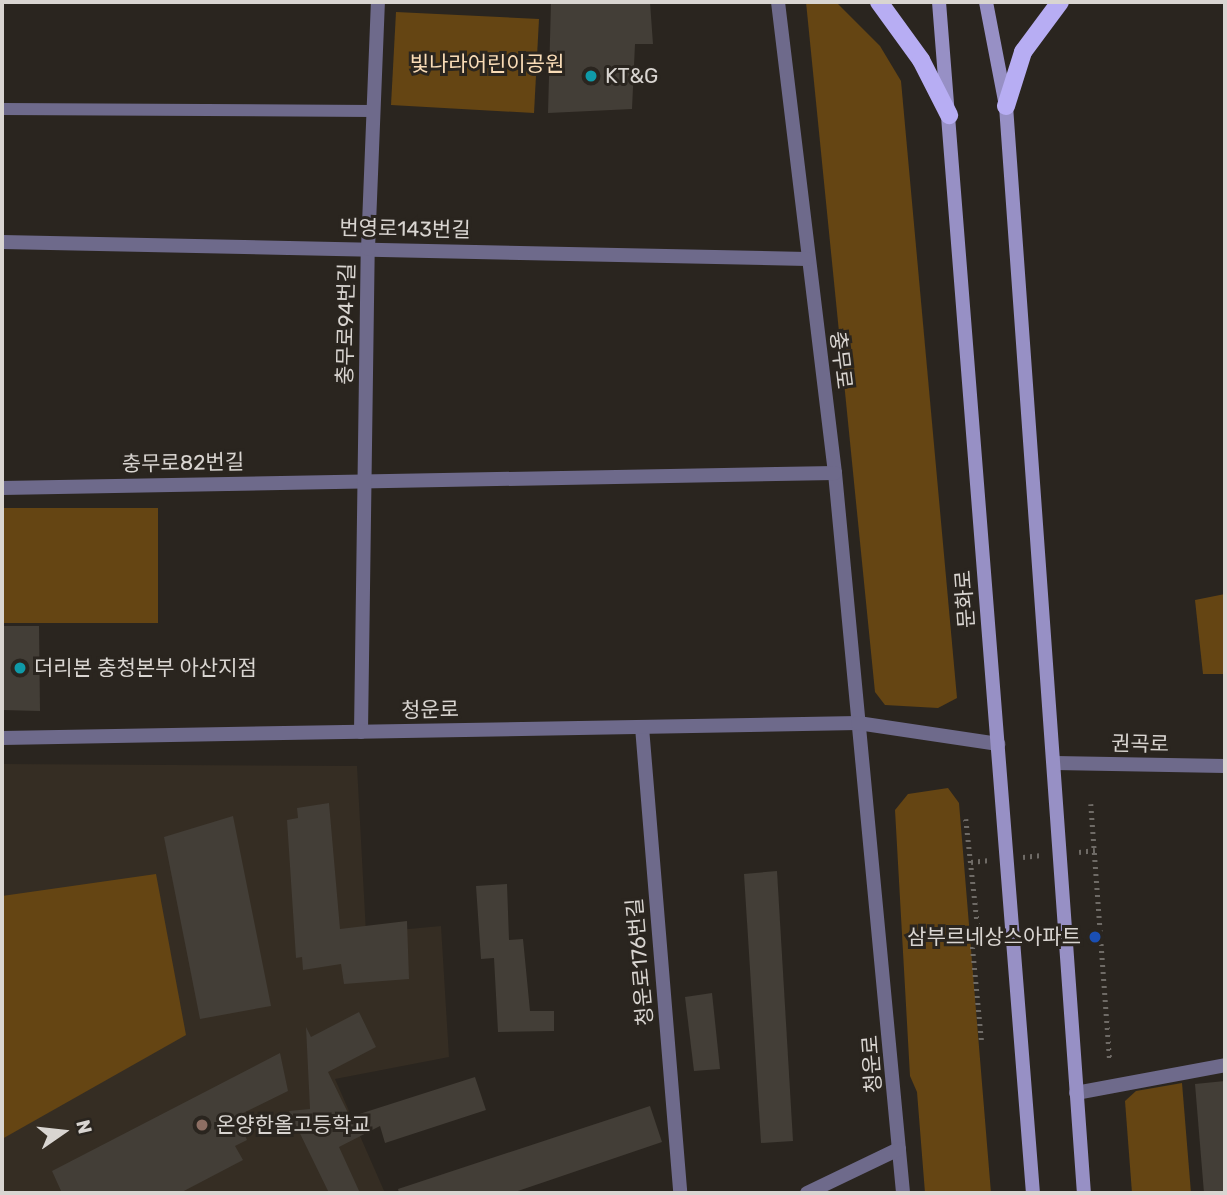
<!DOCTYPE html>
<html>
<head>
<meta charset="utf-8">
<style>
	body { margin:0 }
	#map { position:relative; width:1227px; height:1195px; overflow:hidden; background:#2a251f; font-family:Rubik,"Noto Sans KR",sans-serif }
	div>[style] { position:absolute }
	.built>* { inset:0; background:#352d23 }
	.green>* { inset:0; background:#654513 }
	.building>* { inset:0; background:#433e37 }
	.path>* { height:4.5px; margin-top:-2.25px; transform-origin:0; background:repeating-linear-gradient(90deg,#6f6b66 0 2px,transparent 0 7px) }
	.lane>* { height:12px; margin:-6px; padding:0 6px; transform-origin:6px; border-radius:6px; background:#6e6a8b }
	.street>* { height:14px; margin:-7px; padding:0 7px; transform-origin:7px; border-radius:7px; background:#6e6a8b }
	.secondary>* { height:14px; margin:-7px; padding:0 7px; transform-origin:7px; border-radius:7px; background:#9790c5 }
	.primary>* { height:18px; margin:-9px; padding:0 9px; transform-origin:9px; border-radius:9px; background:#b7adf3 }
	.dots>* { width:19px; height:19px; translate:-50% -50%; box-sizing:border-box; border:4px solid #2a251f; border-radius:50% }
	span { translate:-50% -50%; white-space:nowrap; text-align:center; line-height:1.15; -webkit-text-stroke:6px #2a251f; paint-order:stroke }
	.park-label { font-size:21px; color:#f9dcb7 }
	.poi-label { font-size:21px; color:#d9d5d1 }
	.left { translate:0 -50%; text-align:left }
	.right { translate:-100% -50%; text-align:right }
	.street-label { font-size:21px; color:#d9d5d1 }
	.frame { position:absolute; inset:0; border:4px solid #d9d5d1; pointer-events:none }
	.north { position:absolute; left:28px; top:1097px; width:70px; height:70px; -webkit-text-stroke:5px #2a251f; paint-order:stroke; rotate:76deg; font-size:19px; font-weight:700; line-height:28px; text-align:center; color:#d9d5d1 }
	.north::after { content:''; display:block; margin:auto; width:24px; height:32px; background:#d9d5d1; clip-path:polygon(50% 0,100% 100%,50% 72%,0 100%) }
</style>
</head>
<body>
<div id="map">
	<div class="built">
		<div style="clip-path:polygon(2px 764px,357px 766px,366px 933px,441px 926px,449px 1057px,335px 1079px,385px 1193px,2px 1193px)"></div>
	</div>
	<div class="green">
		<div style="clip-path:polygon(806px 2px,836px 2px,880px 46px,901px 81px,957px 698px,938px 708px,885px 705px,875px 692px)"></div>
		<div style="clip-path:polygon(396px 12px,539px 19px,534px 113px,391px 105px)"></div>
		<div style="clip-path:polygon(2px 508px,158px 508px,158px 623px,2px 623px)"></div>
		<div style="clip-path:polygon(1225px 594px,1225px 674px,1203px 674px,1195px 600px)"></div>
		<div style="clip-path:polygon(948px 788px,959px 803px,991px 1193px,925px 1193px,917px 1092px,910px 1076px,895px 810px,908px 794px)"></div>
		<div style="clip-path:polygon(156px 874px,186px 1035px,2px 1139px,2px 896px)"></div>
		<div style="clip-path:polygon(1182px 1083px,1191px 1193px,1132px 1193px,1125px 1101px,1136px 1091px)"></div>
	</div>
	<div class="building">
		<div style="clip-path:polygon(551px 2px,650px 2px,653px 44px,635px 44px,632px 109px,548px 113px)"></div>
		<div style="clip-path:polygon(2px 626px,39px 626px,40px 711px,2px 710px)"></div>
		<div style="clip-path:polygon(329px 803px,340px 929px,407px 921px,409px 979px,344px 984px,341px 964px,303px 970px,302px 957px,296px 958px,287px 820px,298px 818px,297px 808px)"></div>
		<div style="clip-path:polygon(233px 816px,271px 1006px,200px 1019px,164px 837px)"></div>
		<div style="clip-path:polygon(777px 871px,793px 1141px,761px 1143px,744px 874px)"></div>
		<div style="clip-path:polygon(507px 884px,509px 940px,523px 939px,530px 1011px,554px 1011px,554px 1031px,498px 1032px,494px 958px,481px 959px,476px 886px)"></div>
		<div style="clip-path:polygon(712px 993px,720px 1069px,694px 1071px,685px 997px)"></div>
		<div style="clip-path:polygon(359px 1012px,376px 1047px,328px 1072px,350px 1117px,475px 1077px,486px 1110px,385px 1143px,380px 1126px,339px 1147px,360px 1193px,329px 1193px,289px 1111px,310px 1109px,306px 1027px,311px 1037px)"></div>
		<div style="clip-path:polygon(280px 1053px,288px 1091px,237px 1116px,247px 1140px,235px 1146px,243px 1160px,180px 1193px,62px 1193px,52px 1171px)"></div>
		<div style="clip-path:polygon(1225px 1081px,1225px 1193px,1204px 1193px,1195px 1084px)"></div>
		<div style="clip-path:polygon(650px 1106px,662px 1142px,512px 1193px,399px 1193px,398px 1189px)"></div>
	</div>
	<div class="path">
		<div style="left:1091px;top:804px;width:257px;rotate:85.8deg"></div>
		<div style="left:966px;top:819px;width:121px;rotate:83.8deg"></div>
		<div style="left:979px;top:939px;width:7px;rotate:172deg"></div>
		<div style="left:972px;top:940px;width:103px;rotate:84.5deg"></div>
		<div style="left:1079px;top:852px;width:16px;rotate:-7deg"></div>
		<div style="left:1023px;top:857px;width:19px;rotate:-6deg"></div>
		<div style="left:971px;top:862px;width:19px;rotate:-6deg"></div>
	</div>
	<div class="lane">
		<div style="left:2px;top:109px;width:371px;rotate:0.3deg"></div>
	</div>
	<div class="street">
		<div style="left:778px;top:2px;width:474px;rotate:83.1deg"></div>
		<div style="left:835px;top:473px;width:723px;rotate:84.6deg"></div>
		<div style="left:2px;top:242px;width:805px;rotate:1.21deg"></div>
		<div style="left:2px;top:488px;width:833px;rotate:-1.03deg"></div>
		<div style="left:642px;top:727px;width:468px;rotate:85.3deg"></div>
		<div style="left:361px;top:732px;width:483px;rotate:-89.2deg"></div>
		<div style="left:368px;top:249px;width:247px;rotate:-87.7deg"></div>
		<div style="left:2px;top:738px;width:856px;rotate:-1deg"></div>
		<div style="left:858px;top:723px;width:142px;rotate:8.5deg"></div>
		<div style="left:1055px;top:763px;width:170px;rotate:1deg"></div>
		<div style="left:1076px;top:1093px;width:152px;rotate:-10.6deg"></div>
		<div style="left:807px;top:1193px;width:102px;rotate:-25.6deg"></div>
	</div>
	<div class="secondary">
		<div style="left:939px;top:2px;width:1195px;rotate:85.49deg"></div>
		<div style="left:986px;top:2px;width:106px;rotate:79.1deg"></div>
		<div style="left:1006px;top:106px;width:1090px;rotate:85.9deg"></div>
	</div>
	<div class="primary">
		<div style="left:879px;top:2px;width:72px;rotate:54.1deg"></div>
		<div style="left:921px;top:60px;width:62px;rotate:63deg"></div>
		<div style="left:1006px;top:106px;width:57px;rotate:-72.5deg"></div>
		<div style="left:1023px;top:52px;width:62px;rotate:-53.5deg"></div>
	</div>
	<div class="dots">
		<div style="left:591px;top:76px;background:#0f9aa8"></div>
		<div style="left:20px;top:668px;background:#0f9aa8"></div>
		<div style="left:1095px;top:937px;background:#1a4fb4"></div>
		<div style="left:202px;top:1125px;background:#8d6e63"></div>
	</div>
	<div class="park-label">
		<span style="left:487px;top:64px">빛나라어린이공원</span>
	</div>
	<div class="poi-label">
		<span class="left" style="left:605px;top:76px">KT&amp;G</span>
		<span class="left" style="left:34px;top:668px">더리본 충청본부 아산지점</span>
		<span class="right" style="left:1081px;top:937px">삼부르네상스아파트</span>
		<span class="left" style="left:216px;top:1125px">온양한올고등학교</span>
	</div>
	<div class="street-label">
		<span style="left:405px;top:229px;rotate:1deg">번영로143번길</span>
		<span style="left:346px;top:324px;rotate:-89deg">충무로94번길</span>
		<span style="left:841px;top:360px;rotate:83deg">충무로</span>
		<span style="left:183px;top:463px;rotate:-1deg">충무로82번길</span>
		<span style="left:965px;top:599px;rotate:-94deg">문화로</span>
		<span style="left:430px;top:710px;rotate:-1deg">청운로</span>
		<span style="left:1140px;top:744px;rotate:1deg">권곡로</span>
		<span style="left:640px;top:962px;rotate:-95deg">청운로176번길</span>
		<span style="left:872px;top:1064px;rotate:-94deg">청운로</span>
	</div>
	<div class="frame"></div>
	<div class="north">N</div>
</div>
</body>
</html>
